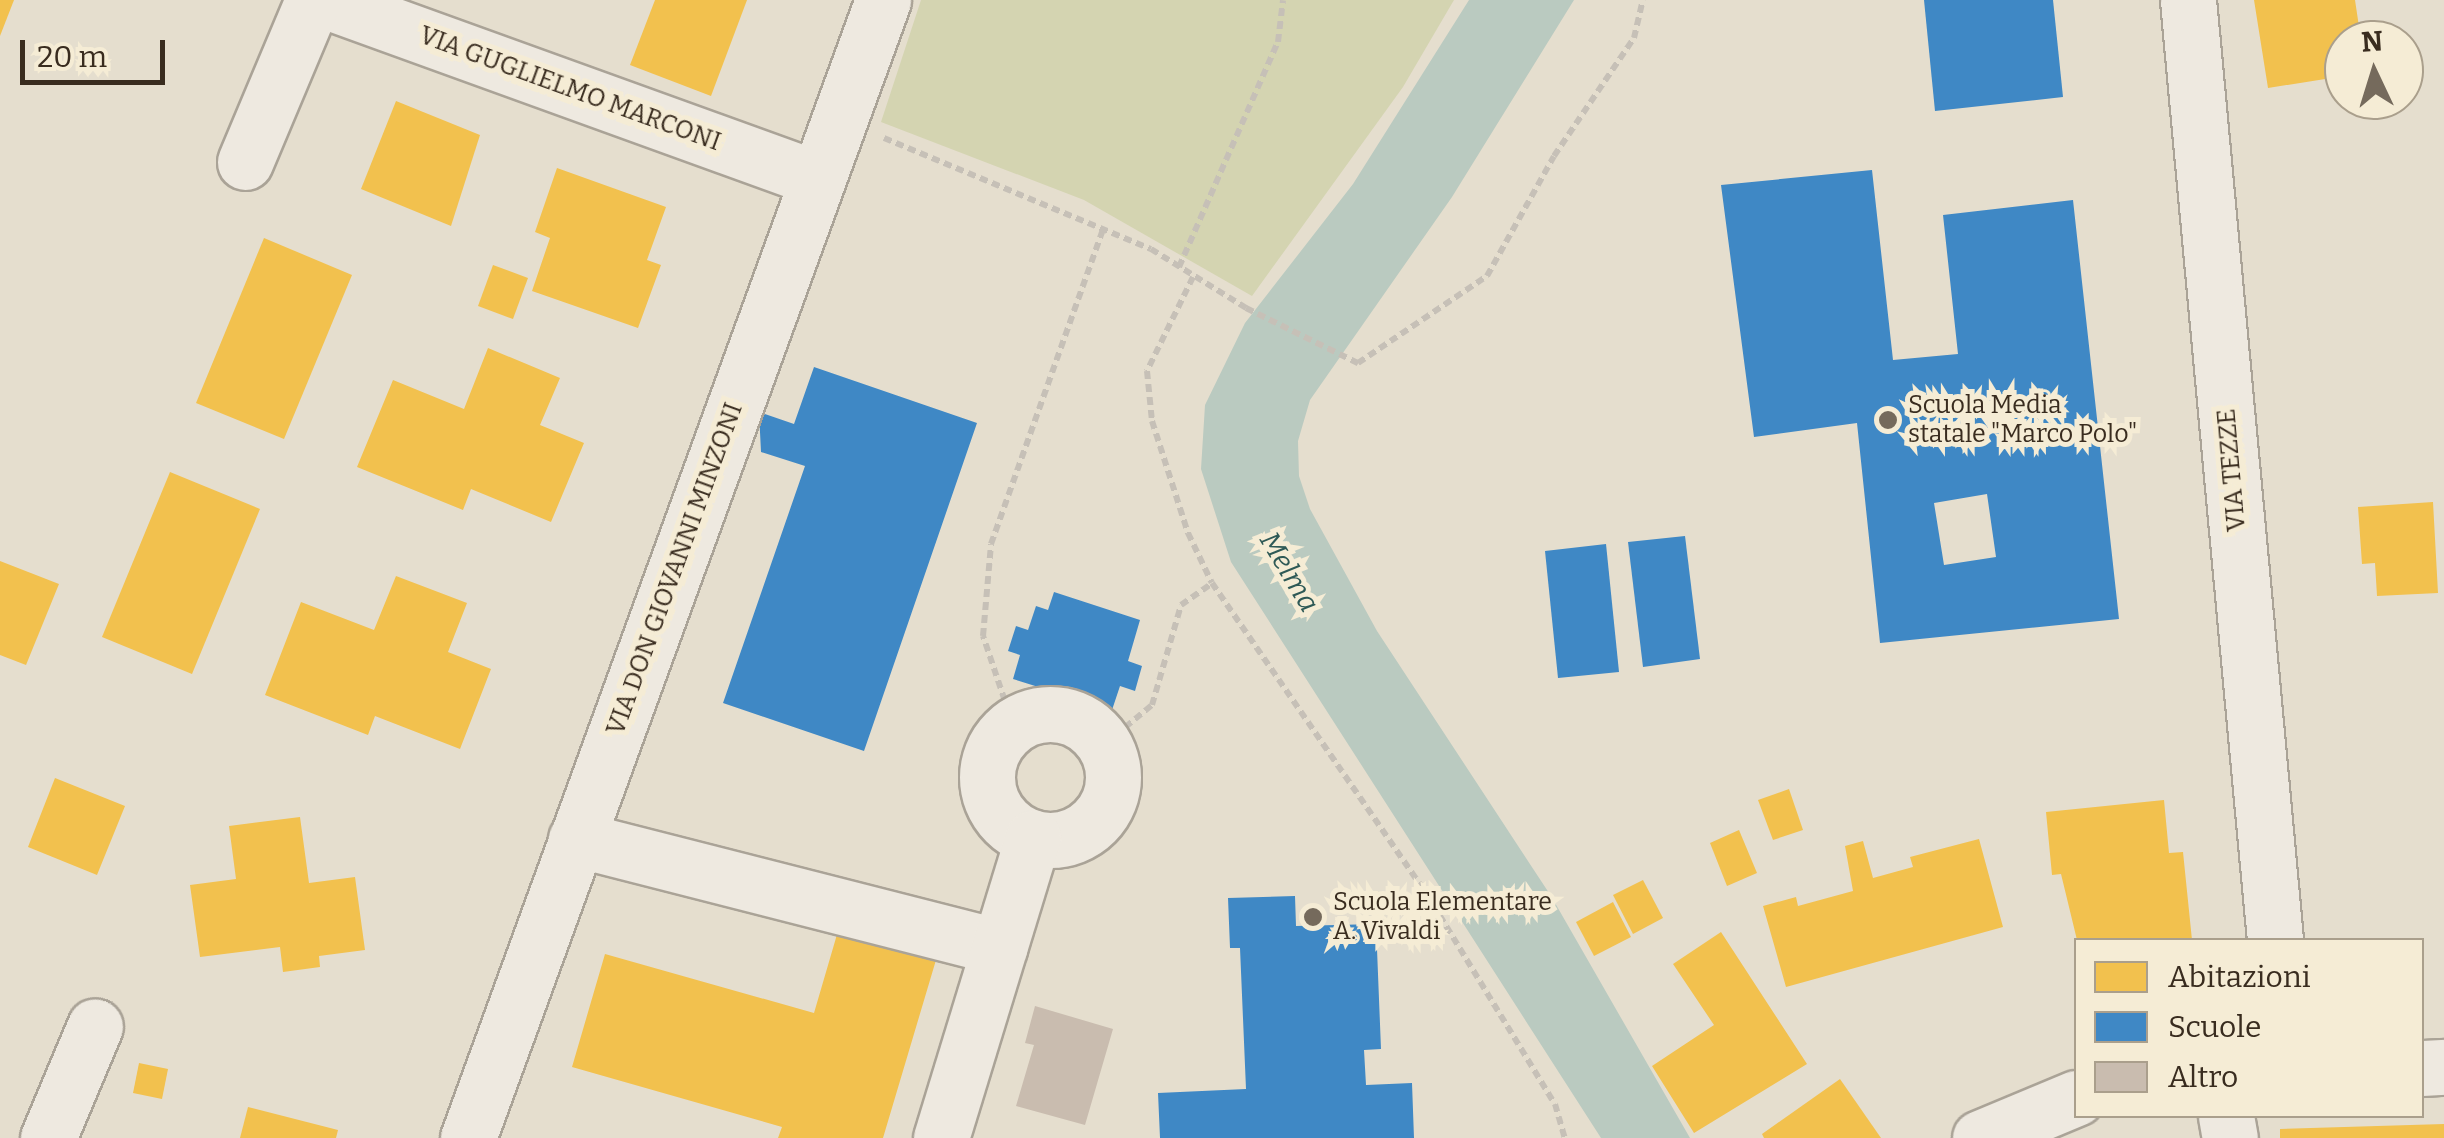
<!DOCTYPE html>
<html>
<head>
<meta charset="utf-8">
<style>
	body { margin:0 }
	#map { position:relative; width:2444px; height:1138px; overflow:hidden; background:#e5dece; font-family:Bitter,serif }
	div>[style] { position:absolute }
	.green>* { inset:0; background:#d4d4b1 }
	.water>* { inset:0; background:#bacac0 }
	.homes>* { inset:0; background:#f2c14e }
	.schools>* { inset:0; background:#3f88c5 }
	.building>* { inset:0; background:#c9bcaf }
	.path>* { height:6px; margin-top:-3px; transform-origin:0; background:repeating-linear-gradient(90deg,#c6c0b7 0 8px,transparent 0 13px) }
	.roads { filter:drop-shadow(2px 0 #aaa397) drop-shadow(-2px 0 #aaa397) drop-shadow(0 2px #aaa397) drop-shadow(0 -2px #aaa397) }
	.minor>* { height:55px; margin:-27.5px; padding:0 27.5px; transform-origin:27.5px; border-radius:27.5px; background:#eee9e0 }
	.minor>.ring { margin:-27.5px; padding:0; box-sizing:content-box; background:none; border:55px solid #eee9e0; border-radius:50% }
	.dots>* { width:28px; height:28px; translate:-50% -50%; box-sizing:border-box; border:5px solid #f5ecd5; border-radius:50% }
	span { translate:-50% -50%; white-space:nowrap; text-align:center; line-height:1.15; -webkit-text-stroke:10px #f5ecd5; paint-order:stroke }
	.street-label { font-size:25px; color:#392c1f }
	.poi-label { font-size:25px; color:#392c1f }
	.left { translate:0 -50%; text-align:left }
	.water-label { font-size:28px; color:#2e5956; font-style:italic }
	.legend { position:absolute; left:2074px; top:938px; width:350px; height:180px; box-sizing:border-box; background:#f5ecd5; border:2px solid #aa9f8c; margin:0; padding:12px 18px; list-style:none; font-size:30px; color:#392c1f }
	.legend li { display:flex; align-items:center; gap:20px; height:50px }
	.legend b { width:50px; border:2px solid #aa9f8c }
	.north { position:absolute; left:2324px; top:20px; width:100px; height:100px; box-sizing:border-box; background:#f5ecd5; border:2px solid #aa9f8c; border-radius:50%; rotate:356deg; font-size:28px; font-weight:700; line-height:40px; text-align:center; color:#392c1f }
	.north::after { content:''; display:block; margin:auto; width:35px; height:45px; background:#756a5c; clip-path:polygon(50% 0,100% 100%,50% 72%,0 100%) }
	.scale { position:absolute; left:20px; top:40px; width:145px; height:45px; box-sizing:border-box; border:5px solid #392c1f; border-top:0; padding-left:12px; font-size:30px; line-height:35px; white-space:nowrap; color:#392c1f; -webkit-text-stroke:8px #f5ecd5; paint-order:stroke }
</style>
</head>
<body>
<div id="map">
	<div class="green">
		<div style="clip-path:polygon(921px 0,1454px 0,1403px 87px,1252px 296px,1084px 200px,881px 122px)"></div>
	</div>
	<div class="water">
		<div style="clip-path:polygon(1469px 0,1574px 0,1452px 197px,1310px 400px,1298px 441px,1299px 476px,1310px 509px,1377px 631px,1551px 896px,1690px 1138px,1601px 1138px,1231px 562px,1201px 469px,1205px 405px,1245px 323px,1353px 184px)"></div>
	</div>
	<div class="homes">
		<div style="clip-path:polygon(0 0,14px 0,0 36px)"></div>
		<div style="clip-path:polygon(655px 0,747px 0,711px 96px,630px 65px)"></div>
		<div style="clip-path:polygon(2254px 0,2355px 0,2361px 40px,2344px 40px,2344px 76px,2268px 88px)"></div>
		<div style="clip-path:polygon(396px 101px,480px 135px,451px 226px,361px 189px)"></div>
		<div style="clip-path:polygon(557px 168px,666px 207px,647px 260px,661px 265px,638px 328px,532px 291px,550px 238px,535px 232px)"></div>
		<div style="clip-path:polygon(264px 238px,352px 275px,284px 439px,196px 403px)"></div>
		<div style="clip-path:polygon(493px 265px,528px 278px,513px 319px,478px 306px)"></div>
		<div style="clip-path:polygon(488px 348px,560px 378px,540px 425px,584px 443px,551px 522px,471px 489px,463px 510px,357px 467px,393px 380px,464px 409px)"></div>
		<div style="clip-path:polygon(170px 472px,260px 509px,192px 674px,102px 637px)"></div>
		<div style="clip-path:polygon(2433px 502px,2438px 593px,2377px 596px,2375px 563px,2362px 564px,2358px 507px)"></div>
		<div style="clip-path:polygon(0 561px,59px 584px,26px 665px,0 655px)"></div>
		<div style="clip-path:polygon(396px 576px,467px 603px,448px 652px,491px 669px,460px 749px,375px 716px,368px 735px,265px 695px,301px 602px,374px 630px)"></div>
		<div style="clip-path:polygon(55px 778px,125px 806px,97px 875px,28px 847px)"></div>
		<div style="clip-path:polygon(1789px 789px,1803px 830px,1773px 840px,1758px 800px)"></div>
		<div style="clip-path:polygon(2164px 800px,2169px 853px,2183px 852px,2192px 940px,2077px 940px,2061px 874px,2052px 875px,2046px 812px)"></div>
		<div style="clip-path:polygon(300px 817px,309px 883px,355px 877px,365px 950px,319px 956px,320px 967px,283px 972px,280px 947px,200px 957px,190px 885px,236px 879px,229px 826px)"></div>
		<div style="clip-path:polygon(1739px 830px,1757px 873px,1727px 886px,1710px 843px)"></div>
		<div style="clip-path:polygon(1979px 839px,2003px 927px,1786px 987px,1763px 906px,1796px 897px,1798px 906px,1853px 891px,1845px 846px,1863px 841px,1873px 878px,1913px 867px,1910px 857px)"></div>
		<div style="clip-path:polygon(1643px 880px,1663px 918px,1633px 934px,1613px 895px)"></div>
		<div style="clip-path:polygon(1613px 902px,1631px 937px,1594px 956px,1576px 922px)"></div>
		<div style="clip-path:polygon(838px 931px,936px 960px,883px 1138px,778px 1138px,782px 1127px,572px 1067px,605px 954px,814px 1013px)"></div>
		<div style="clip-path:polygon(1721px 932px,1807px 1064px,1694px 1133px,1652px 1066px,1714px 1025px,1673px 964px)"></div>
		<div style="clip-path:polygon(139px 1063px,168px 1069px,162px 1099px,133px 1093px)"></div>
		<div style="clip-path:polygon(1840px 1079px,1881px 1138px,1764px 1138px,1762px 1134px)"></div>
		<div style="clip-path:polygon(248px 1107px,338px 1130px,336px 1138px,240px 1138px)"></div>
		<div style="clip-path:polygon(2444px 1124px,2444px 1138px,2280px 1138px,2280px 1129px)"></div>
	</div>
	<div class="schools">
		<div style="clip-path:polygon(1924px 0,2053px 0,2063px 97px,1935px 111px)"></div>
		<div style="clip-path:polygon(evenodd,1872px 170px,1893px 360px,1958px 354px,1943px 215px,2073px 200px,2119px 619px,1880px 643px,1857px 423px,1754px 437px,1721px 185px,1872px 170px,1987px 494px,1996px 557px,1944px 565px,1934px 503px,1987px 494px)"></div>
		<div style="clip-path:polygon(814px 367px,977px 423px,864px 751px,723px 703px,805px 466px,761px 452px,759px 412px,794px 424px)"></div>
		<div style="clip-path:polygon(1685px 536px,1700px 659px,1643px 667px,1628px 542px)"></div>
		<div style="clip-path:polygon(1606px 544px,1619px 672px,1558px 678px,1545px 551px)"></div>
		<div style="clip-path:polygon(1054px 592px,1140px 620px,1128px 661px,1142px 666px,1135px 691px,1120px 686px,1112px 710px,1013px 679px,1020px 655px,1008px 651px,1016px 626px,1028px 630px,1036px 606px,1048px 610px)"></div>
		<div style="clip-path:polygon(1295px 896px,1296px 926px,1376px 924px,1381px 1049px,1364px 1050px,1366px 1085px,1412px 1083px,1414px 1138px,1160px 1138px,1158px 1093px,1246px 1089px,1240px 948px,1230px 948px,1228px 898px)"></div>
	</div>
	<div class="building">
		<div style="clip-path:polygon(1035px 1006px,1113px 1029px,1085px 1125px,1016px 1106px,1034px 1045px,1025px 1043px)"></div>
	</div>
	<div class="path">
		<div style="left:884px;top:138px;width:289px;rotate:22.6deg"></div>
		<div style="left:1151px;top:249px;width:112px;rotate:31.8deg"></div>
		<div style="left:1246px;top:308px;width:125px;rotate:26.2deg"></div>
		<div style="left:1358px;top:363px;width:156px;rotate:-34deg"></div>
		<div style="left:1487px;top:276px;width:137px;rotate:-60.8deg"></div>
		<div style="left:1554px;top:156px;width:143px;rotate:-55.9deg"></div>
		<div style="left:1634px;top:38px;width:39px;rotate:-77deg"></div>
		<div style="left:1179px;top:267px;width:246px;rotate:-66.3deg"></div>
		<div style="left:1278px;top:42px;width:42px;rotate:-83.2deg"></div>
		<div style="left:1193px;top:277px;width:105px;rotate:116.1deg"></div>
		<div style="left:1147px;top:371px;width:50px;rotate:84.3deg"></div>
		<div style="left:1152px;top:421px;width:118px;rotate:72.2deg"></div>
		<div style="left:1188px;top:533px;width:55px;rotate:64.4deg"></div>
		<div style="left:1212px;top:583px;width:377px;rotate:55.4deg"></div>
		<div style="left:1426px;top:893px;width:247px;rotate:58.6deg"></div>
		<div style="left:1555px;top:1104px;width:35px;rotate:74deg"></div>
		<div style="left:1013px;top:725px;width:94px;rotate:-108.6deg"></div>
		<div style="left:983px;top:636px;width:92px;rotate:-85deg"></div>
		<div style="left:991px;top:544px;width:334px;rotate:-70.4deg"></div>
		<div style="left:1105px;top:744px;width:61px;rotate:-39.7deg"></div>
		<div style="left:1152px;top:705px;width:104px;rotate:-73.8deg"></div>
		<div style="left:1181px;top:605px;width:38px;rotate:-35deg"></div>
	</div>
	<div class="roads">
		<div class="minor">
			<div style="left:323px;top:0;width:526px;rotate:19.88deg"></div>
			<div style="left:2188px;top:0;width:944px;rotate:84.71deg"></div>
			<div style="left:245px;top:162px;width:176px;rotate:-67.2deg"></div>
			<div class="ring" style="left:987px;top:714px;width:71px;height:71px"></div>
			<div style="left:576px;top:839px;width:437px;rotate:14.3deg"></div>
			<div style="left:2422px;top:1068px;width:22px;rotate:-3deg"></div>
			<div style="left:2226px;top:1116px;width:22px;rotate:80deg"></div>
			<div style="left:48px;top:1138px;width:121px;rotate:-67.2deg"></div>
			<div style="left:468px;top:1138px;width:1211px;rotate:-69.96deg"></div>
			<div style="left:941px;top:1138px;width:314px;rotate:-73deg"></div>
			<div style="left:1980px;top:1138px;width:104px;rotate:-22.6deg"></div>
		</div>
	</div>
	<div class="dots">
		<div style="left:1888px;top:420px;background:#756a5c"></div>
		<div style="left:1313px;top:917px;background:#756a5c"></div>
	</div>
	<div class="street-label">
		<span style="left:570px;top:89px;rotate:20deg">VIA GUGLIELMO MARCONI</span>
		<span style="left:2232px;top:470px;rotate:-95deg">VIA TEZZE</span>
		<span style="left:675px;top:569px;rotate:-70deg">VIA DON GIOVANNI MINZONI</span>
	</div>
	<div class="poi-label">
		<span class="left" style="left:1908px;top:420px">Scuola Media<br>statale "Marco Polo"</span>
		<span class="left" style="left:1333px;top:917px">Scuola Elementare<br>A. Vivaldi</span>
	</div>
	<div class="water-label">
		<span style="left:1289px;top:572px;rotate:59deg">Melma</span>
	</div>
	<ul class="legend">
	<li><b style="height:28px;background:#f2c14e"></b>Abitazioni</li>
	<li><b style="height:28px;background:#3f88c5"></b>Scuole</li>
	<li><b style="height:28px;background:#c9bcaf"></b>Altro</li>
	</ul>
	<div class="north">N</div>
	<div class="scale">20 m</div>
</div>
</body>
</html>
